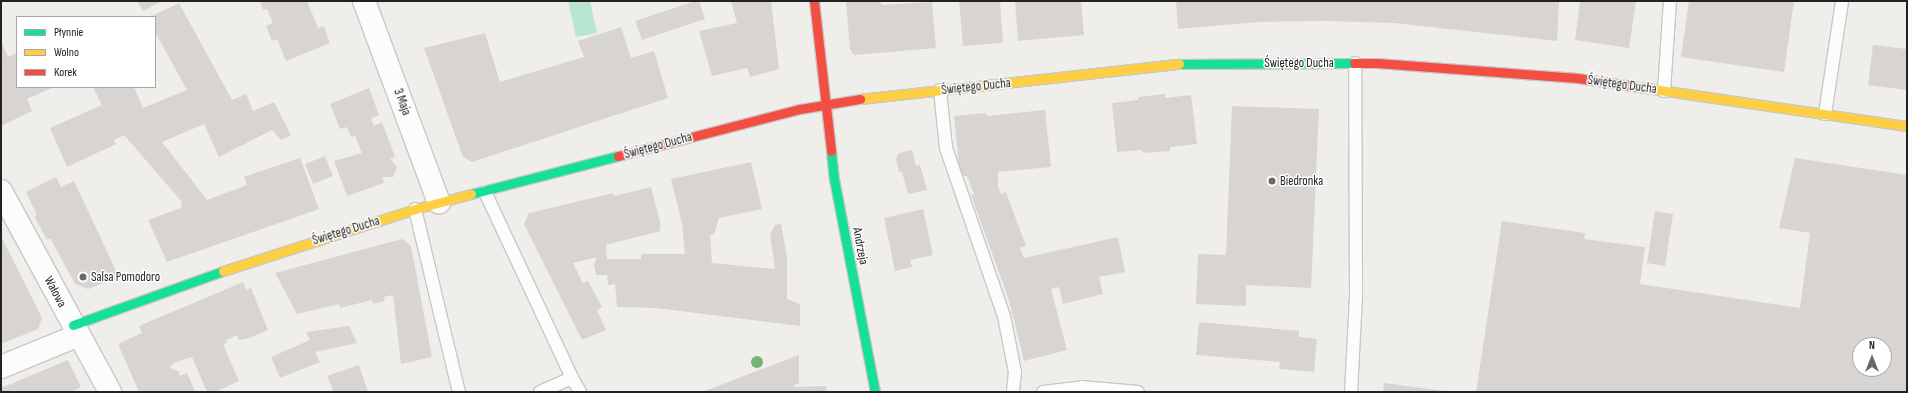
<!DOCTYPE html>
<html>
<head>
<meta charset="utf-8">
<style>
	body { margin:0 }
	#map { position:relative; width:1908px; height:393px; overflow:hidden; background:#f0eeeb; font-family:"Sofia Sans Condensed",sans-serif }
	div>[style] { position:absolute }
	.pitch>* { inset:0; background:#b7e6d2 }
	.building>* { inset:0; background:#d7d4d2 }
	.roads { filter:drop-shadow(1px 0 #c9c8c7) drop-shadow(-1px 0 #c9c8c7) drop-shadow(0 1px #c9c8c7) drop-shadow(0 -1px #c9c8c7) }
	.lane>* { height:12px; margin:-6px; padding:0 6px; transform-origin:6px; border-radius:6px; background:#fdfcfc }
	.street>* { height:22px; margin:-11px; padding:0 11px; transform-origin:11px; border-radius:11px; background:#fdfcfc }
	.fast>* { height:9px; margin:-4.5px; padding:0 4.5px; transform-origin:4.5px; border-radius:4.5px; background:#16e098 }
	.slow>* { height:9px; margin:-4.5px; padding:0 4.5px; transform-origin:4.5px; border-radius:4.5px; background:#ffcf43 }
	.jam>* { height:9px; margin:-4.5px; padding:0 4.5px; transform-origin:4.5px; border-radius:4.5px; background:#f24e42 }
	.trees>* { width:12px; height:12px; margin:-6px; border-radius:50%; background:#73b476 }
	.dots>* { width:11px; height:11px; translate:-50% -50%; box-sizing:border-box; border:2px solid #fff; border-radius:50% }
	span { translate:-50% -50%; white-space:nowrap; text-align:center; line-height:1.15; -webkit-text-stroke:3px #fff; paint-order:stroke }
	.street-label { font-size:13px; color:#222 }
	.poi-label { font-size:13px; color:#222 }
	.left { translate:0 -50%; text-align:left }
	.frame { position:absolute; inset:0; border:2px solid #222; pointer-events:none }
	.legend { position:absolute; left:16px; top:16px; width:140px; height:72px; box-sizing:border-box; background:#fff; border:1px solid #a7a7a7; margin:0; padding:5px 7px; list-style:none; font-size:12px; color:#222 }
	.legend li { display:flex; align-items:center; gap:8px; height:20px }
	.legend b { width:20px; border:1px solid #a7a7a7 }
	.north { position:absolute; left:1852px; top:337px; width:40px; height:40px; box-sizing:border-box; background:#fff; border:1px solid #a7a7a7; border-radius:50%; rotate:0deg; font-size:11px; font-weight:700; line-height:16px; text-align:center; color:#222 }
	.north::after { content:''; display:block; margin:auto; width:14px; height:18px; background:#6a6968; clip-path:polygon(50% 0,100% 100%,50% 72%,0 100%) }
</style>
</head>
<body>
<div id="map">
	<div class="pitch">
		<div style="clip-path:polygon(568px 1px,590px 1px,597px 33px,576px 37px)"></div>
	</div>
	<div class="building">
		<div style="clip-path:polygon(137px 1px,162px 1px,143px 11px)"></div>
		<div style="clip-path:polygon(260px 1px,307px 1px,318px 28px,324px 26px,330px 43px,286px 61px,277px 39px,272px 41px,266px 26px,273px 23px,267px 9px,263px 10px)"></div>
		<div style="clip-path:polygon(695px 1px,699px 1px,705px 19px,642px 40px,635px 21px)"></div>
		<div style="clip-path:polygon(731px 1px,771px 1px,779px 69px,750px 77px,747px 68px,712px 76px,699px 31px,737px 23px)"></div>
		<div style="clip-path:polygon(846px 1px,879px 1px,882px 5px,932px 2px,936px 48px,854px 55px,850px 49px)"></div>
		<div style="clip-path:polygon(959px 1px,1000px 1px,1003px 43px,963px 46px)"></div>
		<div style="clip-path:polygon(1015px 1px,1081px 1px,1084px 35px,1018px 41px)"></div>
		<div style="clip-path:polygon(1176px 1px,1559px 1px,1557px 41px,1394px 23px,1325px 21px,1259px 22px,1178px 29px)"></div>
		<div style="clip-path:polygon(1580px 1px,1636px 1px,1629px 48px,1575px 40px)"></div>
		<div style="clip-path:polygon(1689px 1px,1794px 1px,1784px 72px,1681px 57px)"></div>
		<div style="clip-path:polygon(179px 3px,232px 100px,246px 94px,253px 111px,274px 102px,291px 135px,281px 140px,272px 130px,219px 157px,204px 124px,162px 142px,207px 200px,247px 185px,244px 177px,300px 158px,319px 209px,167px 262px,148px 220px,181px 208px,182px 202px,124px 135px,114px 140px,116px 144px,67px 167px,50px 128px,102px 105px,93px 87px,134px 87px,143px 108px,187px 90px,155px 32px,155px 17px,150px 17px)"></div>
		<div style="clip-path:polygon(621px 27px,631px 58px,654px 51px,668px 98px,472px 162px,463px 157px,424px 48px,485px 33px,500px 82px,584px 57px,578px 41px)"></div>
		<div style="clip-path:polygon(1px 42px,8px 57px,17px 53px,17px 87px,54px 87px,27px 99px,32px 111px,1px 126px)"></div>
		<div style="clip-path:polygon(1873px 45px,1907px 49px,1907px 90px,1868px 85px)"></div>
		<div style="clip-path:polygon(369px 88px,379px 115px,371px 118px,374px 126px,382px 122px,395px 157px,390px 159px,397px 167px,393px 177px,382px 177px,384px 183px,347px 196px,334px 161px,362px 153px,355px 136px,351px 137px,347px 127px,340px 129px,330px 104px)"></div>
		<div style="clip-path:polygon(1165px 94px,1165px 98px,1191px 95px,1197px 144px,1170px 147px,1170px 151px,1143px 153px,1142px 150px,1117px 152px,1112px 103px,1138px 100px,1138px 97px)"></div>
		<div style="clip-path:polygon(1232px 106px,1319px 109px,1311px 288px,1246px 285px,1246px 306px,1196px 304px,1198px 254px,1226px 255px)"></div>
		<div style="clip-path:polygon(1045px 110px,1051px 167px,998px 172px,998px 187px,1001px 194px,1006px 192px,1026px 246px,1020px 248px,1024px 258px,1118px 237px,1125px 272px,1099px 277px,1103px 294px,1063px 304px,1059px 287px,1051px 289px,1067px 350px,1024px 361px,1009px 300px,971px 195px,974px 194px,967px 176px,960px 176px,954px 116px,986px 113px,987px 116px)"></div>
		<div style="clip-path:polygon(912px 150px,916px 166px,920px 165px,927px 190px,908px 194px,902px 172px,899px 172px,896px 159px,899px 153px)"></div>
		<div style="clip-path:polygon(325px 156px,333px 176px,313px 184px,305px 164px)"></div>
		<div style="clip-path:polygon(evenodd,1795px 158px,1907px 175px,1907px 392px,1476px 392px,1502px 221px,1585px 233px,1584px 239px,1645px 247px,1640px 284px,1800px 308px,1810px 233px,1779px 228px,1795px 158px,1860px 345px,1884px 345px,1884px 369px,1860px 369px,1860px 345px)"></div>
		<div style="clip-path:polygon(751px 162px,762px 209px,719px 218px,714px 234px,710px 235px,712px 263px,775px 269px,770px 234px,775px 225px,781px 224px,787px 257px,787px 299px,800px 304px,800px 326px,656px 308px,617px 307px,615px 284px,608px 285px,607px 275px,596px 275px,594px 264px,597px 257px,573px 263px,583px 283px,588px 281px,602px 307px,597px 310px,606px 330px,582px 340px,524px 224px,529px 213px,613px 193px,614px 196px,651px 187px,660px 222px,660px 231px,606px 245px,607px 259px,641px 259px,641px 254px,685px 254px,682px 224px,671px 179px)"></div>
		<div style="clip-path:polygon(56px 177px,61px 187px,74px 181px,119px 277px,88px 289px,75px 284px,50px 238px,47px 240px,34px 216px,37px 215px,26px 192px)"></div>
		<div style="clip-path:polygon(923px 209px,933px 255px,910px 260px,912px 267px,895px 271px,884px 218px)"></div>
		<div style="clip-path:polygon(1655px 211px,1673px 214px,1665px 266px,1647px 263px)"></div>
		<div style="clip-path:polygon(1px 236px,42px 318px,38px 329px,1px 344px)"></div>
		<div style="clip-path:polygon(402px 239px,411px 246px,432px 357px,401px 364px,393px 295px,384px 297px,385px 301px,373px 304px,372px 300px,340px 308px,339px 304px,297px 314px,275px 273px)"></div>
		<div style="clip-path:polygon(243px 282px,246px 290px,251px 288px,268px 330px,249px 338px,239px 340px,237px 335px,226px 340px,227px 343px,223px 344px,239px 381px,215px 392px,207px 392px,192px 357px,173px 363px,170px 368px,178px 371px,180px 376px,187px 373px,195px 391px,139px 392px,118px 344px,142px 333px,139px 326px)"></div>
		<div style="clip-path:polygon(1199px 322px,1299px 331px,1299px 337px,1317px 339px,1314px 372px,1279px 369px,1280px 362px,1196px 355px)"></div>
		<div style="clip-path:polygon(349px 326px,357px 343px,315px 352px,320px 362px,280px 378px,271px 357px,310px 340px,306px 332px)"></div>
		<div style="clip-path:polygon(799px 355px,799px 383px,794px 385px,794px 387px,826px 386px,827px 392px,702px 392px)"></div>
		<div style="clip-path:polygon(68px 360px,81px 387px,72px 392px,1px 392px,1px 388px)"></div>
		<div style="clip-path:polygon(359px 365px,368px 392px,334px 392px,327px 376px)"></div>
		<div style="clip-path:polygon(1384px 383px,1444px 391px,1444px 392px,1383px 392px)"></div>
	</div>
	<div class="roads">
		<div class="lane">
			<div style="left:940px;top:90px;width:58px;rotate:84.1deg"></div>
			<div style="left:946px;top:148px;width:178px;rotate:71deg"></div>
			<div style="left:1004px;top:316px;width:57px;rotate:78.9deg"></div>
			<div style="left:1015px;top:372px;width:20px;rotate:96deg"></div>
			<div style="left:1664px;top:91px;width:90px;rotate:-86.2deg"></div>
			<div style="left:1825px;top:114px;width:114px;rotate:-81.4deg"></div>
			<div style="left:485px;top:192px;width:205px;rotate:64.9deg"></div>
			<div style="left:572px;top:378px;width:16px;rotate:60deg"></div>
			<div style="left:415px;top:209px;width:188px;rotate:76.5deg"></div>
			<div style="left:540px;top:392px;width:35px;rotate:-24deg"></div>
			<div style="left:1043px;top:392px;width:38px;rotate:-7deg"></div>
			<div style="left:1081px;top:387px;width:57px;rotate:5deg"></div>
			<div style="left:1351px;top:392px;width:95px;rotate:-87deg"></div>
			<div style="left:1356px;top:297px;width:234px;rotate:-90.2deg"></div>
		</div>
		<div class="street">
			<div style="left:364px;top:1px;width:215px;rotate:69.6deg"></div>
			<div style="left:1px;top:191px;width:229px;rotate:61.5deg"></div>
			<div style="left:1px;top:367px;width:84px;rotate:-22.3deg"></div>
		</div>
		<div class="fast">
			<div style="left:1179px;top:64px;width:175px;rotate:-0.3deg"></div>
			<div style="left:831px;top:151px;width:28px;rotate:84deg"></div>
			<div style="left:834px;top:179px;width:217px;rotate:79.1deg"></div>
			<div style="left:471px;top:194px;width:152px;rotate:-14.5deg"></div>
			<div style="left:73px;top:325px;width:159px;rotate:-19.8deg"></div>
		</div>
		<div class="slow">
			<div style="left:1639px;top:87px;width:271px;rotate:8.3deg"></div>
			<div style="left:860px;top:99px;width:321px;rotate:-6.3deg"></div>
			<div style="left:223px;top:271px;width:202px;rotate:-17.9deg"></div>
			<div style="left:415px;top:209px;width:58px;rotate:-15deg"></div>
		</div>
		<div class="jam">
			<div style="left:814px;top:1px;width:151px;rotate:83.5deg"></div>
			<div style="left:1354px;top:63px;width:23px"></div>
			<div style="left:1377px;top:63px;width:201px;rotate:4.3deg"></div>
			<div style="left:1577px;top:78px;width:63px;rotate:8.3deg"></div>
			<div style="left:618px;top:156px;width:188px;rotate:-14.5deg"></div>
			<div style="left:800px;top:109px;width:61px;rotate:-9.5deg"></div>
		</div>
	</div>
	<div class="trees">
		<div style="left:757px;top:362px"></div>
	</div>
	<div class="dots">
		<div style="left:1272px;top:181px;background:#6a6968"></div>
		<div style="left:83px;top:277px;background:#6a6968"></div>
	</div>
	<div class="street-label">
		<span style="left:1299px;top:63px">Świętego Ducha</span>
		<span style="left:1622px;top:85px;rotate:8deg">Świętego Ducha</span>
		<span style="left:976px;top:87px;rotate:-6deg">Świętego Ducha</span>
		<span style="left:402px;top:102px;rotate:70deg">3 Maja</span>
		<span style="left:658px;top:146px;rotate:-15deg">Świętego Ducha</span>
		<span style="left:346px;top:231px;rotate:-17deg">Świętego Ducha</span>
		<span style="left:860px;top:246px;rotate:79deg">Andrzeja</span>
		<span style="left:55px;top:292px;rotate:62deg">Wałowa</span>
	</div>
	<div class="poi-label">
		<span class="left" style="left:1280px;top:181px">Biedronka</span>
		<span class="left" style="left:91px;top:277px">Salsa Pomodoro</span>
	</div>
	<div class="frame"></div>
	<ul class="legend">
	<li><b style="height:5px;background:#16e098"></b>Płynnie</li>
	<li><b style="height:5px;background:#ffcf43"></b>Wolno</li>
	<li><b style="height:5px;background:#f24e42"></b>Korek</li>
	</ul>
	<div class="north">N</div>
</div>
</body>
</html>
